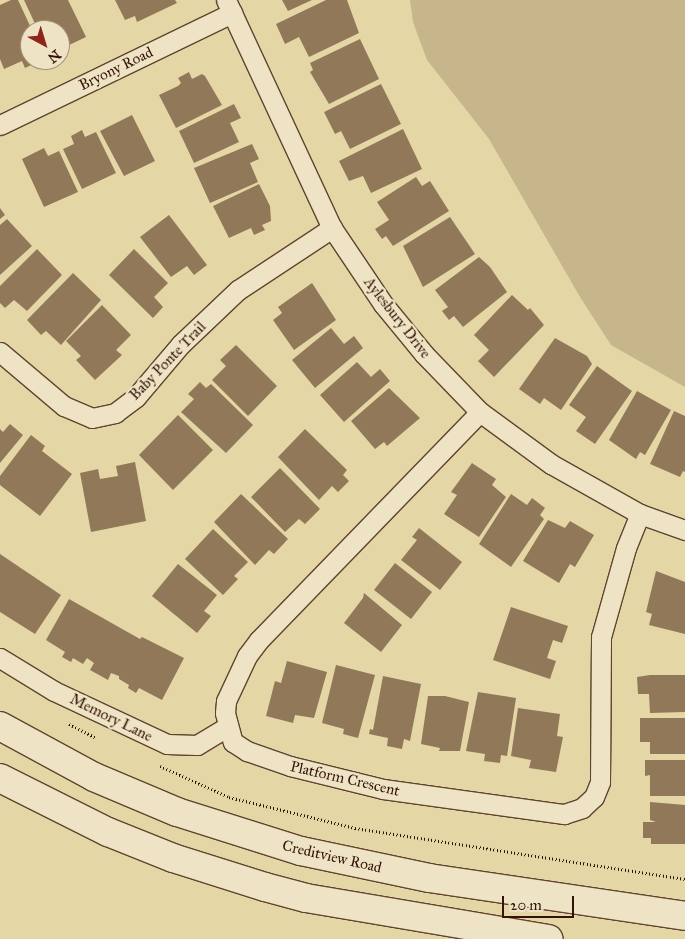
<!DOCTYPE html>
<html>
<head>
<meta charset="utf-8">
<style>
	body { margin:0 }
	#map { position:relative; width:685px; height:939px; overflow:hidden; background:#e5d6a6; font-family:"IM FELL Great Primer",serif }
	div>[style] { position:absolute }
	.green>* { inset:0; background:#c7b58b }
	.building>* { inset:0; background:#907859 }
	.path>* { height:3px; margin-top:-1.5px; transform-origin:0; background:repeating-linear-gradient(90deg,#341306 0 1px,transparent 0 3.5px) }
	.roads { filter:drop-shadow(1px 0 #60442e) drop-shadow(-1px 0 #60442e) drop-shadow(0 1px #60442e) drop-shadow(0 -1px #60442e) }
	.minor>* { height:19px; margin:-9.5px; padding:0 9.5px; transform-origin:9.5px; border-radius:9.5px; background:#eee4c5 }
	.secondary>* { height:28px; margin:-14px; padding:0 14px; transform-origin:14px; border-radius:14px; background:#eee4c5 }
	span { translate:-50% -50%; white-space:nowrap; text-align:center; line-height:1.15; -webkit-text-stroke:4.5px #eee4c5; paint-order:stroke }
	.street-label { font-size:15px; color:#341306 }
	.north { position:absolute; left:20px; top:20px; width:50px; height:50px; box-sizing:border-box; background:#eee4c5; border:1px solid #a49079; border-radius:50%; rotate:141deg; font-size:14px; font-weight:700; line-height:20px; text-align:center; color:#341306 }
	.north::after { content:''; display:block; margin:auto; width:18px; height:22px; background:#8f2418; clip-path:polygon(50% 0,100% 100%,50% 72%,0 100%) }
	.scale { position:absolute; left:502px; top:896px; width:72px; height:22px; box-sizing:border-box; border:2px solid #341306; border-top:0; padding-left:6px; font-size:15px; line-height:18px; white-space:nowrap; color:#341306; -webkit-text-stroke:4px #eee4c5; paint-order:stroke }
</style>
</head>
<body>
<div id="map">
	<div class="green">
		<div style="clip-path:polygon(410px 0,685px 0,685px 387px,611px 345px,580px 297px,489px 139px,427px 60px,413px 22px)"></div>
	</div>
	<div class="building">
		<div style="clip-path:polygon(11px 0,18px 0,32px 30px,30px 60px,42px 60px,25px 68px,22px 61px,4px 69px,0 59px,0 5px)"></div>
		<div style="clip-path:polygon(24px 0,68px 0,86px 37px,67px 46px,65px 41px,60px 44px,60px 30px,32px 30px,37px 28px)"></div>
		<div style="clip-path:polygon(115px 0,175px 0,177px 3px,137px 22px,135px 16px,125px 20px)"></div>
		<div style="clip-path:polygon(282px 0,312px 0,288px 11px)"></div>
		<div style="clip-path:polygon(326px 0,347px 0,359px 33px,309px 57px,299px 37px,285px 44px,276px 24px)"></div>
		<div style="clip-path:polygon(360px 39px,379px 79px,329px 104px,310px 72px,313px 70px,310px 63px)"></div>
		<div style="clip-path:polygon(189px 72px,192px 79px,202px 74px,205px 76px,222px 105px,176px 128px,159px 95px,178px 86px,181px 83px,178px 78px)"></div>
		<div style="clip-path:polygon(381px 84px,401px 124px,350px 149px,341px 131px,335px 134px,324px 112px)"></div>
		<div style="clip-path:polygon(234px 104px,241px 118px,230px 123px,239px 142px,194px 163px,179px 131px)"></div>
		<div style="clip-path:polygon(132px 115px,155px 161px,124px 176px,100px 131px)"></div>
		<div style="clip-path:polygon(403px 129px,422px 169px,371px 193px,363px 176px,349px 181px,339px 161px)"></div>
		<div style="clip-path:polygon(82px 130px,85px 137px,96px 132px,116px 173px,82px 189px,63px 149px,74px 144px,71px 136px)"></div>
		<div style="clip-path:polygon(252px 144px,259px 159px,250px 163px,258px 182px,210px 203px,194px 168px)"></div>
		<div style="clip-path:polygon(44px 148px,48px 156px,59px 151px,78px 192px,44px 207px,22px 159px)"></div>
		<div style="clip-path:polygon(416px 177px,422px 186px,430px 181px,449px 211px,393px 246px,386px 236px,382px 239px,375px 229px,389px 220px,377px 202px)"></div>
		<div style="clip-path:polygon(259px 184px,270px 206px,271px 221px,262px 225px,265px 230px,254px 235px,251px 228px,229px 238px,213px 206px)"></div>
		<div style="clip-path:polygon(0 208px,5px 215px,0 219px)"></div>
		<div style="clip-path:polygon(169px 215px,207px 265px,194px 275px,187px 266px,171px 277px,140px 237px)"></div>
		<div style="clip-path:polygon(450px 217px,475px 254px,423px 287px,403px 246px)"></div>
		<div style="clip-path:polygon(7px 219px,32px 246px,0 275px,0 225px)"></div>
		<div style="clip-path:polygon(37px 249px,62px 275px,27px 311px,14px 300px,5px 308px,0 303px,0 286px)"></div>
		<div style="clip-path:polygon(134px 249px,168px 283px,154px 297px,163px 307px,153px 318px,109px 275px)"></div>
		<div style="clip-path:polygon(479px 257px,490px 267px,507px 292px,463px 327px,454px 316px,449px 320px,442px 311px,448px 307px,435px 290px)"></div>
		<div style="clip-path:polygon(73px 273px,101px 300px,61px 345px,46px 331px,41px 335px,27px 320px)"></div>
		<div style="clip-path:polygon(312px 283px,336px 320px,294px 350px,273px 320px,282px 313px,278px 307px)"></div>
		<div style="clip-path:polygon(512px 295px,528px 310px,530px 308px,544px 325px,494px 377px,478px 361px,489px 350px,474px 335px)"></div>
		<div style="clip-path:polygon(102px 305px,131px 335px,116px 350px,122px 355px,95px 380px,76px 360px,81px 356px,66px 341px)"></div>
		<div style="clip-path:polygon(331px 328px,344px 344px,354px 336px,363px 348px,315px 388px,292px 360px)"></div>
		<div style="clip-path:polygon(555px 338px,587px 356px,592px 364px,561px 410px,544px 398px,540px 404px,519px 389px)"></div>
		<div style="clip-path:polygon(236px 345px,277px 386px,248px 416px,212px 380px,226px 366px,220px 360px)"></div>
		<div style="clip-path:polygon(357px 362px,371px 377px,380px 369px,390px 381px,344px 422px,320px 395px)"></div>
		<div style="clip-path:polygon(597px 366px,632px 391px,595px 444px,576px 431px,586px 417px,569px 405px)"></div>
		<div style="clip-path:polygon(200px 382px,206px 388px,211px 384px,253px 425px,226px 453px,181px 412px,194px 399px,188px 394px)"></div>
		<div style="clip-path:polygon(389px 388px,420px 418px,387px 446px,384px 442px,375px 449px,351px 421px)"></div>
		<div style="clip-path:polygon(637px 391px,671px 410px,645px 455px,640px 452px,636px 459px,609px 440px)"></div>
		<div style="clip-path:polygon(674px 411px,685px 416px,685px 472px,683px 471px,680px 477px,650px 464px)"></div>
		<div style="clip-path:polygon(178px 415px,213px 450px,173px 490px,139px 455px)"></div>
		<div style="clip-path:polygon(10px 424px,23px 435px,0 463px,0 429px,3px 432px)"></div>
		<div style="clip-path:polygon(305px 429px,347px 470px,343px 475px,349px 481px,338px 492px,332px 486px,319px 500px,278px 457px)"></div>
		<div style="clip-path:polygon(31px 435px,45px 446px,42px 451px,72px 474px,40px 516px,0 485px,0 476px)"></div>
		<div style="clip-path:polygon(135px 462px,146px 521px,91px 532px,80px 473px,98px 469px,100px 479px,118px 476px,116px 466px)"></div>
		<div style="clip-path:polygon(472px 463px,496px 479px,492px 485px,506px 497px,479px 537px,444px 514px,457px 495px,451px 492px)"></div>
		<div style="clip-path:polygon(280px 468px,320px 509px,305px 524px,299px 519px,285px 532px,251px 497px)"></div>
		<div style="clip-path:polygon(241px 494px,288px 539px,274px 554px,269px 550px,255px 565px,214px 522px)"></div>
		<div style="clip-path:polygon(511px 494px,527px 505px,532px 498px,545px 508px,540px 515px,544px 519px,511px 567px,479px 544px)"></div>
		<div style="clip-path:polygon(548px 520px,565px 528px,570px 521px,594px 535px,575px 567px,570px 564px,559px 583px,523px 561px)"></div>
		<div style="clip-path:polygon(419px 528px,462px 562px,440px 590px,401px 560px,417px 540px,412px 537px)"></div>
		<div style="clip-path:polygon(213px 529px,248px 562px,234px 576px,238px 579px,223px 595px,185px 559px)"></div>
		<div style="clip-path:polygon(0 554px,61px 595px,35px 634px,0 612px)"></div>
		<div style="clip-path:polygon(395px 563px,432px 592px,411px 619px,374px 590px)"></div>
		<div style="clip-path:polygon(178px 564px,217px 595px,204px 611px,211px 616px,197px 633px,152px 596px)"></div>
		<div style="clip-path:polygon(656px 571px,685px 582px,685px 634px,649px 625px,652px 614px,646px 612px)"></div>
		<div style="clip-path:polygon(364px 593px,402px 625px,381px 652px,344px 623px,363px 598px)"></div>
		<div style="clip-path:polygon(69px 599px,140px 639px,142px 637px,184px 658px,162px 700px,139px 688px,136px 693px,128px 688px,129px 685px,119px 679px,119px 676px,111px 673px,108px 680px,90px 670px,94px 663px,87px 658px,83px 664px,73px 658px,71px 662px,62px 657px,65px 652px,46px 640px)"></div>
		<div style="clip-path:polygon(511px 607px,568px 626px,562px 643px,553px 640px,547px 658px,556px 661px,550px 679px,493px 660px)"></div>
		<div style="clip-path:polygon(287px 661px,327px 672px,314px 718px,295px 715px,293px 723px,266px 716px,275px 681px,281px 683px)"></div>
		<div style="clip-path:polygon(336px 665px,375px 675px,358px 738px,343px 734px,344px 729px,322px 723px)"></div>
		<div style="clip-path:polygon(650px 675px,685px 675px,685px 712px,650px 713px,649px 694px,638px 694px,637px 677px)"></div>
		<div style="clip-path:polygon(383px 676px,421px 684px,410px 741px,404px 739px,402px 749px,387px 746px,388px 738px,369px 734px,370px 729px,373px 730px)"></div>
		<div style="clip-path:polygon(478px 692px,516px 698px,507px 756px,501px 755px,500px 763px,484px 761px,485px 754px,466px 751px)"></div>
		<div style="clip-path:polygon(428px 696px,445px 696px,469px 702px,460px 751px,439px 751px,440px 748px,421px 744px)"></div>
		<div style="clip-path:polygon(518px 708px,560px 714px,557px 736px,563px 737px,556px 772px,529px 768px,531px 760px,511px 756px)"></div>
		<div style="clip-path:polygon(640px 718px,685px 718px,685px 754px,650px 754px,650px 742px,640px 742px)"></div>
		<div style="clip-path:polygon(645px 760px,685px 760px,685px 796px,650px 796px,650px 775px,645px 776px)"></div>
		<div style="clip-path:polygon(650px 802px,685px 805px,685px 844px,651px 844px,651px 838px,643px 838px,643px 822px,656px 822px,650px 820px)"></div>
	</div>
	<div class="path">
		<div style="left:69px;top:724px;width:31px;rotate:27deg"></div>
		<div style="left:160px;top:766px;width:76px;rotate:24.2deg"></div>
		<div style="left:229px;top:797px;width:130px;rotate:13.8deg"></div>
		<div style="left:355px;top:828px;width:334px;rotate:8.8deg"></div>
	</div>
	<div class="roads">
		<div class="minor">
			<div style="left:226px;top:0;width:251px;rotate:65.1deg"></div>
			<div style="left:332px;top:228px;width:92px;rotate:56.1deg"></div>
			<div style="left:383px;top:304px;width:65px;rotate:50.6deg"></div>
			<div style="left:424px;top:354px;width:81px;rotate:46deg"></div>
			<div style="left:480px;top:412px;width:88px;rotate:36.2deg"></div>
			<div style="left:551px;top:464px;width:102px;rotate:29.3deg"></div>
			<div style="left:640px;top:514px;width:48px;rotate:19.6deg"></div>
			<div style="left:0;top:125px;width:258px;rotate:-25.8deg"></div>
			<div style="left:0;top:352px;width:84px;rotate:40.2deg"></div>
			<div style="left:64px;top:406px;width:30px;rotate:23deg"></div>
			<div style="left:92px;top:418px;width:24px;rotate:-12deg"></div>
			<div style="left:115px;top:413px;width:26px;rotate:-37deg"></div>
			<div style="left:136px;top:397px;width:70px;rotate:-49.7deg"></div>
			<div style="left:181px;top:344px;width:79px;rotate:-43.5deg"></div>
			<div style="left:238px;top:290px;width:113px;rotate:-33.4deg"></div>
			<div style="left:480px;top:412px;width:318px;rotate:134.1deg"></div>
			<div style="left:259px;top:640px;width:20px;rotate:127deg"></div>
			<div style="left:247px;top:656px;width:50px;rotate:115deg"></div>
			<div style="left:226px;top:701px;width:12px;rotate:95deg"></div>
			<div style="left:225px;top:713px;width:30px;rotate:75deg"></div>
			<div style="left:233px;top:742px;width:17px;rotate:33deg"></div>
			<div style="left:247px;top:751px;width:46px;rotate:19.2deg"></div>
			<div style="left:290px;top:766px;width:96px;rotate:13.9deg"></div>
			<div style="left:383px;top:789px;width:183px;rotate:7.9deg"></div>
			<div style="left:564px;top:814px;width:19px;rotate:-18deg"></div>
			<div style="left:582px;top:808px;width:16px;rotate:-43deg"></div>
			<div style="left:594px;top:797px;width:16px;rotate:-68deg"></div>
			<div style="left:600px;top:782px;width:145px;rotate:-89.6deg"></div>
			<div style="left:601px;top:637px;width:92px;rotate:-74.3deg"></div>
			<div style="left:626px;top:548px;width:37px;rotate:-68deg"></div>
			<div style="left:0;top:658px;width:63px;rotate:31.4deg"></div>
			<div style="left:54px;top:691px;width:125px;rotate:25.1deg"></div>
			<div style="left:167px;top:744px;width:30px;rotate:2deg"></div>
			<div style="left:197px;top:745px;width:35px;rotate:-31deg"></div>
		</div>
		<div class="secondary">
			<div style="left:0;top:726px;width:107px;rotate:28.5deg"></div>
			<div style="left:94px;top:777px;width:90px;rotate:22.9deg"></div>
			<div style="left:177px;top:812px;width:130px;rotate:17.5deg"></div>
			<div style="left:301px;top:851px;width:131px;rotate:11.9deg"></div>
			<div style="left:429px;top:878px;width:259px;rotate:8.4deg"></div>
			<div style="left:0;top:778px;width:121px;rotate:26.6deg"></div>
			<div style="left:108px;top:832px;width:70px;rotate:21.8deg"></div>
			<div style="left:173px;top:858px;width:96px;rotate:17.5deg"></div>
			<div style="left:265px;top:887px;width:42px;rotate:15deg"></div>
			<div style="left:306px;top:898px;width:246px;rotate:9.6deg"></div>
		</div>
	</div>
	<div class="street-label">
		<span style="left:116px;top:69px;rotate:-26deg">Bryony Road</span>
		<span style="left:397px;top:318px;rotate:52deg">Aylesbury Drive</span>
		<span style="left:168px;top:361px;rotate:-46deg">Baby Ponte Trail</span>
		<span style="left:111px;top:718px;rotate:26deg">Memory Lane</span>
		<span style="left:345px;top:779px;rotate:13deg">Platform Crescent</span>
		<span style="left:332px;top:857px;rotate:13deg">Creditview Road</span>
	</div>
	<div class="north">N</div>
	<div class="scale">20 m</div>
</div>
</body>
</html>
